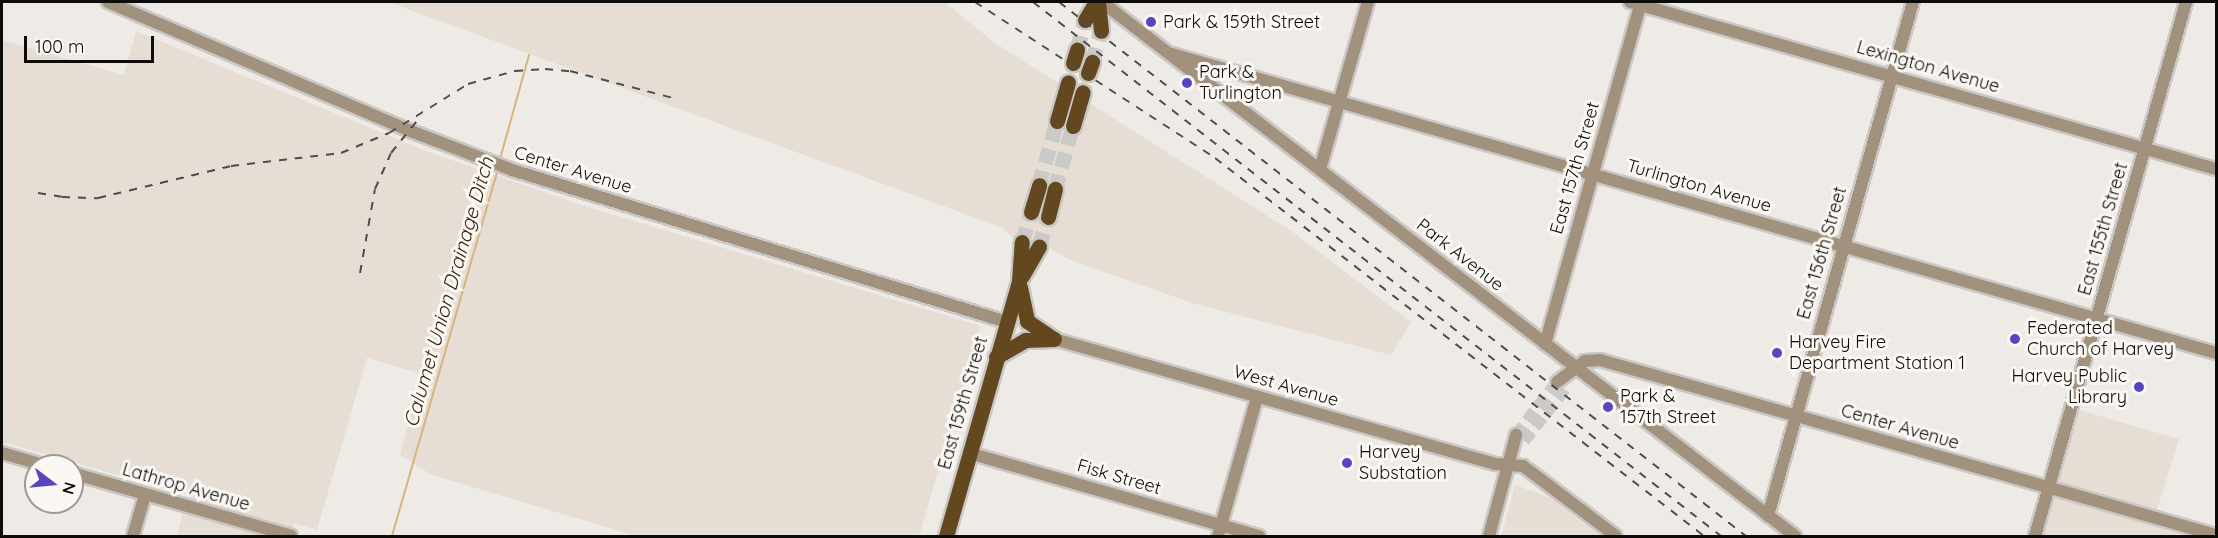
<!DOCTYPE html>
<html>
<head>
<meta charset="utf-8">
<style>
	body { margin:0 }
	#map { position:relative; width:2218px; height:538px; overflow:hidden; background:#eeebe7; font-family:Quicksand,sans-serif }
	div>[style] { position:absolute }
	.built>* { inset:0; background:#e6ded4 }
	.stream>* { height:2px; margin:-1px; padding:0 1px; transform-origin:1px; border-radius:1px; background:#d8b27f }
	.minor-tunnel>* { height:12px; margin-top:-6px; transform-origin:0; background:repeating-linear-gradient(90deg,#cccac6 0 12px,transparent 0 18px) }
	.major-tunnel>* { height:15px; margin-top:-7.5px; transform-origin:0; background:repeating-linear-gradient(90deg,#cccac6 0 15px,transparent 0 23px) }
	.roads { filter:drop-shadow(2px 0 #cac7c4) drop-shadow(-2px 0 #cac7c4) drop-shadow(0 2px #cac7c4) drop-shadow(0 -2px #cac7c4) }
	.minor>* { height:12px; margin:-6px; padding:0 6px; transform-origin:6px; border-radius:6px; background:#a2917c }
	.major>* { height:15px; margin:-7.5px; padding:0 7.5px; transform-origin:7.5px; border-radius:7.5px; background:#63481f }
	.rail>* { height:2px; margin-top:-1px; transform-origin:0; background:repeating-linear-gradient(90deg,#4d4c4a 0 8px,transparent 0 16px) }
	.dots>* { width:16px; height:16px; translate:-50% -50%; box-sizing:border-box; border:3px solid #fbf8f4; border-radius:50% }
	span { translate:-50% -50%; white-space:nowrap; text-align:center; line-height:1.15; -webkit-text-stroke:6px #fbf8f4; paint-order:stroke }
	.poi-label { font-size:18px; color:#0d0c0b }
	.left { translate:0 -50%; text-align:left }
	.right { translate:-100% -50%; text-align:right }
	.street-label { font-size:18px; color:#0d0c0b }
	.water-label { font-size:20px; color:#36260e; font-style:italic }
	.frame { position:absolute; inset:0; border:3px solid #0d0c0b; pointer-events:none }
	.north { position:absolute; left:24px; top:454px; width:60px; height:60px; box-sizing:border-box; background:#fbf8f4; border:2px solid #9c9a97; border-radius:50%; rotate:106deg; font-size:16px; font-weight:700; line-height:24px; text-align:center; color:#0d0c0b }
	.north::after { content:''; display:block; margin:auto; width:21px; height:27px; background:#5846be; clip-path:polygon(50% 0,100% 100%,50% 72%,0 100%) }
	.scale { position:absolute; left:24px; top:36px; width:130px; height:27px; box-sizing:border-box; border:3px solid #0d0c0b; border-top:0; padding-left:8px; font-size:18px; line-height:21px; white-space:nowrap; color:#0d0c0b; -webkit-text-stroke:4px #fbf8f4; paint-order:stroke }
</style>
</head>
<body>
<div id="map">
	<div class="built">
		<div style="clip-path:polygon(388px 2px,945px 2px,995px 43px,1293px 232px,1411px 322px,1391px 355px,1192px 303px,1070px 260px,1051px 249px,1012px 237px,1003px 228px)"></div>
		<div style="clip-path:polygon(136px 31px,426px 151px,575px 203px,981px 326px,919px 536px,636px 536px,432px 475px,400px 455px,422px 374px,367px 358px,317px 530px,294px 523px,290px 536px,177px 536px,188px 495px,2px 442px,2px 40px,124px 75px)"></div>
		<div style="clip-path:polygon(2076px 409px,2179px 439px,2152px 526px,2186px 536px,2042px 536px)"></div>
		<div style="clip-path:polygon(1515px 485px,1550px 498px,1600px 536px,1501px 536px)"></div>
	</div>
	<div class="stream">
		<div style="left:500px;top:159px;width:108px;rotate:-74.4deg"></div>
		<div style="left:392px;top:536px;width:383px;rotate:-73.9deg"></div>
	</div>
	<div class="minor-tunnel">
		<div style="left:1516px;top:435px;width:67px;rotate:-52.3deg"></div>
		<div style="left:1524px;top:441px;width:66px;rotate:-51.7deg"></div>
	</div>
	<div class="major-tunnel">
		<div style="left:1077px;top:50px;width:31px;rotate:-75deg"></div>
		<div style="left:1092px;top:62px;width:32px;rotate:-74deg"></div>
		<div style="left:1039px;top:185px;width:66px;rotate:-74.3deg"></div>
		<div style="left:1055px;top:189px;width:66px;rotate:-74.1deg"></div>
		<div style="left:1022px;top:242px;width:31px;rotate:-73deg"></div>
		<div style="left:1039px;top:247px;width:31px;rotate:-73deg"></div>
	</div>
	<div class="roads">
		<div class="minor">
			<div style="left:108px;top:2px;width:326px;rotate:23.1deg"></div>
			<div style="left:408px;top:130px;width:111px;rotate:21deg"></div>
			<div style="left:512px;top:170px;width:518px;rotate:17.07deg"></div>
			<div style="left:1102px;top:2px;width:875px;rotate:37.62deg"></div>
			<div style="left:1630px;top:2px;width:609px;rotate:15.91deg"></div>
			<div style="left:1172px;top:54px;width:1086px;rotate:15.98deg"></div>
			<div style="left:1320px;top:169px;width:174px;rotate:-74deg"></div>
			<div style="left:1054px;top:339px;width:458px;rotate:15.8deg"></div>
			<div style="left:1495px;top:464px;width:28px;rotate:4deg"></div>
			<div style="left:1523px;top:466px;width:116px;rotate:37deg"></div>
			<div style="left:1545px;top:344px;width:355px;rotate:-74.3deg"></div>
			<div style="left:1557px;top:382px;width:35px;rotate:-37deg"></div>
			<div style="left:1585px;top:361px;width:15px;rotate:-4deg"></div>
			<div style="left:1600px;top:360px;width:640px;rotate:15.86deg"></div>
			<div style="left:2px;top:453px;width:46px;rotate:16.5deg"></div>
			<div style="left:969px;top:453px;width:302px;rotate:16deg"></div>
			<div style="left:72px;top:473px;width:228px;rotate:16deg"></div>
			<div style="left:1768px;top:516px;width:534px;rotate:-74.25deg"></div>
			<div style="left:133px;top:536px;width:43px;rotate:-73.7deg"></div>
			<div style="left:1218px;top:536px;width:144px;rotate:-74.3deg"></div>
			<div style="left:1489px;top:536px;width:105px;rotate:-75deg"></div>
			<div style="left:2035px;top:536px;width:555px;rotate:-74.21deg"></div>
		</div>
		<div class="major">
			<div style="left:1098px;top:2px;width:29px;rotate:84deg"></div>
			<div style="left:1085px;top:20px;width:21px;rotate:-59deg"></div>
			<div style="left:1073px;top:63px;width:14px;rotate:-73deg"></div>
			<div style="left:1088px;top:73px;width:12px;rotate:-70deg"></div>
			<div style="left:1057px;top:121px;width:40px;rotate:-74deg"></div>
			<div style="left:1073px;top:126px;width:35px;rotate:-74deg"></div>
			<div style="left:1031px;top:212px;width:28px;rotate:-73deg"></div>
			<div style="left:1048px;top:217px;width:29px;rotate:-76deg"></div>
			<div style="left:1022px;top:276px;width:34px;rotate:-60deg"></div>
			<div style="left:1020px;top:287px;width:35px;rotate:78deg"></div>
			<div style="left:1027px;top:321px;width:32px;rotate:34deg"></div>
			<div style="left:996px;top:357px;width:34px;rotate:-30deg"></div>
			<div style="left:1025px;top:340px;width:29px;rotate:-2deg"></div>
			<div style="left:946px;top:536px;width:265px;rotate:-74deg"></div>
			<div style="left:1019px;top:281px;width:39px;rotate:-86deg"></div>
		</div>
	</div>
	<div class="rail">
		<div style="left:975px;top:2px;width:286px;rotate:33deg"></div>
		<div style="left:1215px;top:158px;width:618px;rotate:37.7deg"></div>
		<div style="left:1033px;top:2px;width:871px;rotate:37.82deg"></div>
		<div style="left:1059px;top:2px;width:870px;rotate:37.86deg"></div>
		<div style="left:38px;top:193px;width:24px;rotate:9deg"></div>
		<div style="left:62px;top:197px;width:36px;rotate:2deg"></div>
		<div style="left:98px;top:198px;width:137px;rotate:-13.5deg"></div>
		<div style="left:231px;top:166px;width:111px;rotate:-6.7deg"></div>
		<div style="left:341px;top:153px;width:52px;rotate:-22.6deg"></div>
		<div style="left:389px;top:133px;width:93px;rotate:-31.8deg"></div>
		<div style="left:468px;top:84px;width:49px;rotate:-15.5deg"></div>
		<div style="left:515px;top:71px;width:30px;rotate:-4deg"></div>
		<div style="left:545px;top:69px;width:25px;rotate:5deg"></div>
		<div style="left:570px;top:71px;width:106px;rotate:14.7deg"></div>
		<div style="left:360px;top:273px;width:85px;rotate:-79.9deg"></div>
		<div style="left:375px;top:189px;width:39px;rotate:-66deg"></div>
		<div style="left:391px;top:153px;width:40px;rotate:-51deg"></div>
	</div>
	<div class="dots">
		<div style="left:1151px;top:22px;background:#5846be"></div>
		<div style="left:1187px;top:83px;background:#5846be"></div>
		<div style="left:2015px;top:339px;background:#5846be"></div>
		<div style="left:1777px;top:353px;background:#5846be"></div>
		<div style="left:2139px;top:387px;background:#5846be"></div>
		<div style="left:1608px;top:407px;background:#5846be"></div>
		<div style="left:1347px;top:463px;background:#5846be"></div>
	</div>
	<div class="poi-label">
		<span class="left" style="left:1163px;top:22px">Park &amp; 159th Street</span>
		<span class="left" style="left:1199px;top:83px">Park &amp;<br>Turlington</span>
		<span class="left" style="left:2027px;top:339px">Federated<br>Church of Harvey</span>
		<span class="left" style="left:1789px;top:353px">Harvey Fire<br>Department Station 1</span>
		<span class="right" style="left:2127px;top:387px">Harvey Public<br>Library</span>
		<span class="left" style="left:1620px;top:407px">Park &amp;<br>157th Street</span>
		<span class="left" style="left:1359px;top:463px">Harvey<br>Substation</span>
	</div>
	<div class="street-label">
		<span style="left:1928px;top:67px;rotate:16deg">Lexington Avenue</span>
		<span style="left:1575px;top:168px;rotate:-74deg">East 157th Street</span>
		<span style="left:573px;top:170px;rotate:17deg">Center Avenue</span>
		<span style="left:1699px;top:186px;rotate:16deg">Turlington Avenue</span>
		<span style="left:2103px;top:229px;rotate:-74deg">East 155th Street</span>
		<span style="left:1822px;top:253px;rotate:-74deg">East 156th Street</span>
		<span style="left:1460px;top:255px;rotate:38deg">Park Avenue</span>
		<span style="left:1286px;top:386px;rotate:16deg">West Avenue</span>
		<span style="left:963px;top:403px;rotate:-74deg">East 159th Street</span>
		<span style="left:1900px;top:427px;rotate:16deg">Center Avenue</span>
		<span style="left:1119px;top:477px;rotate:16deg">Fisk Street</span>
		<span style="left:186px;top:487px;rotate:16deg">Lathrop Avenue</span>
	</div>
	<div class="water-label">
		<span style="left:448px;top:292px;rotate:-74deg">Calumet Union Drainage Ditch</span>
	</div>
	<div class="frame"></div>
	<div class="north">N</div>
	<div class="scale">100 m</div>
</div>
</body>
</html>
